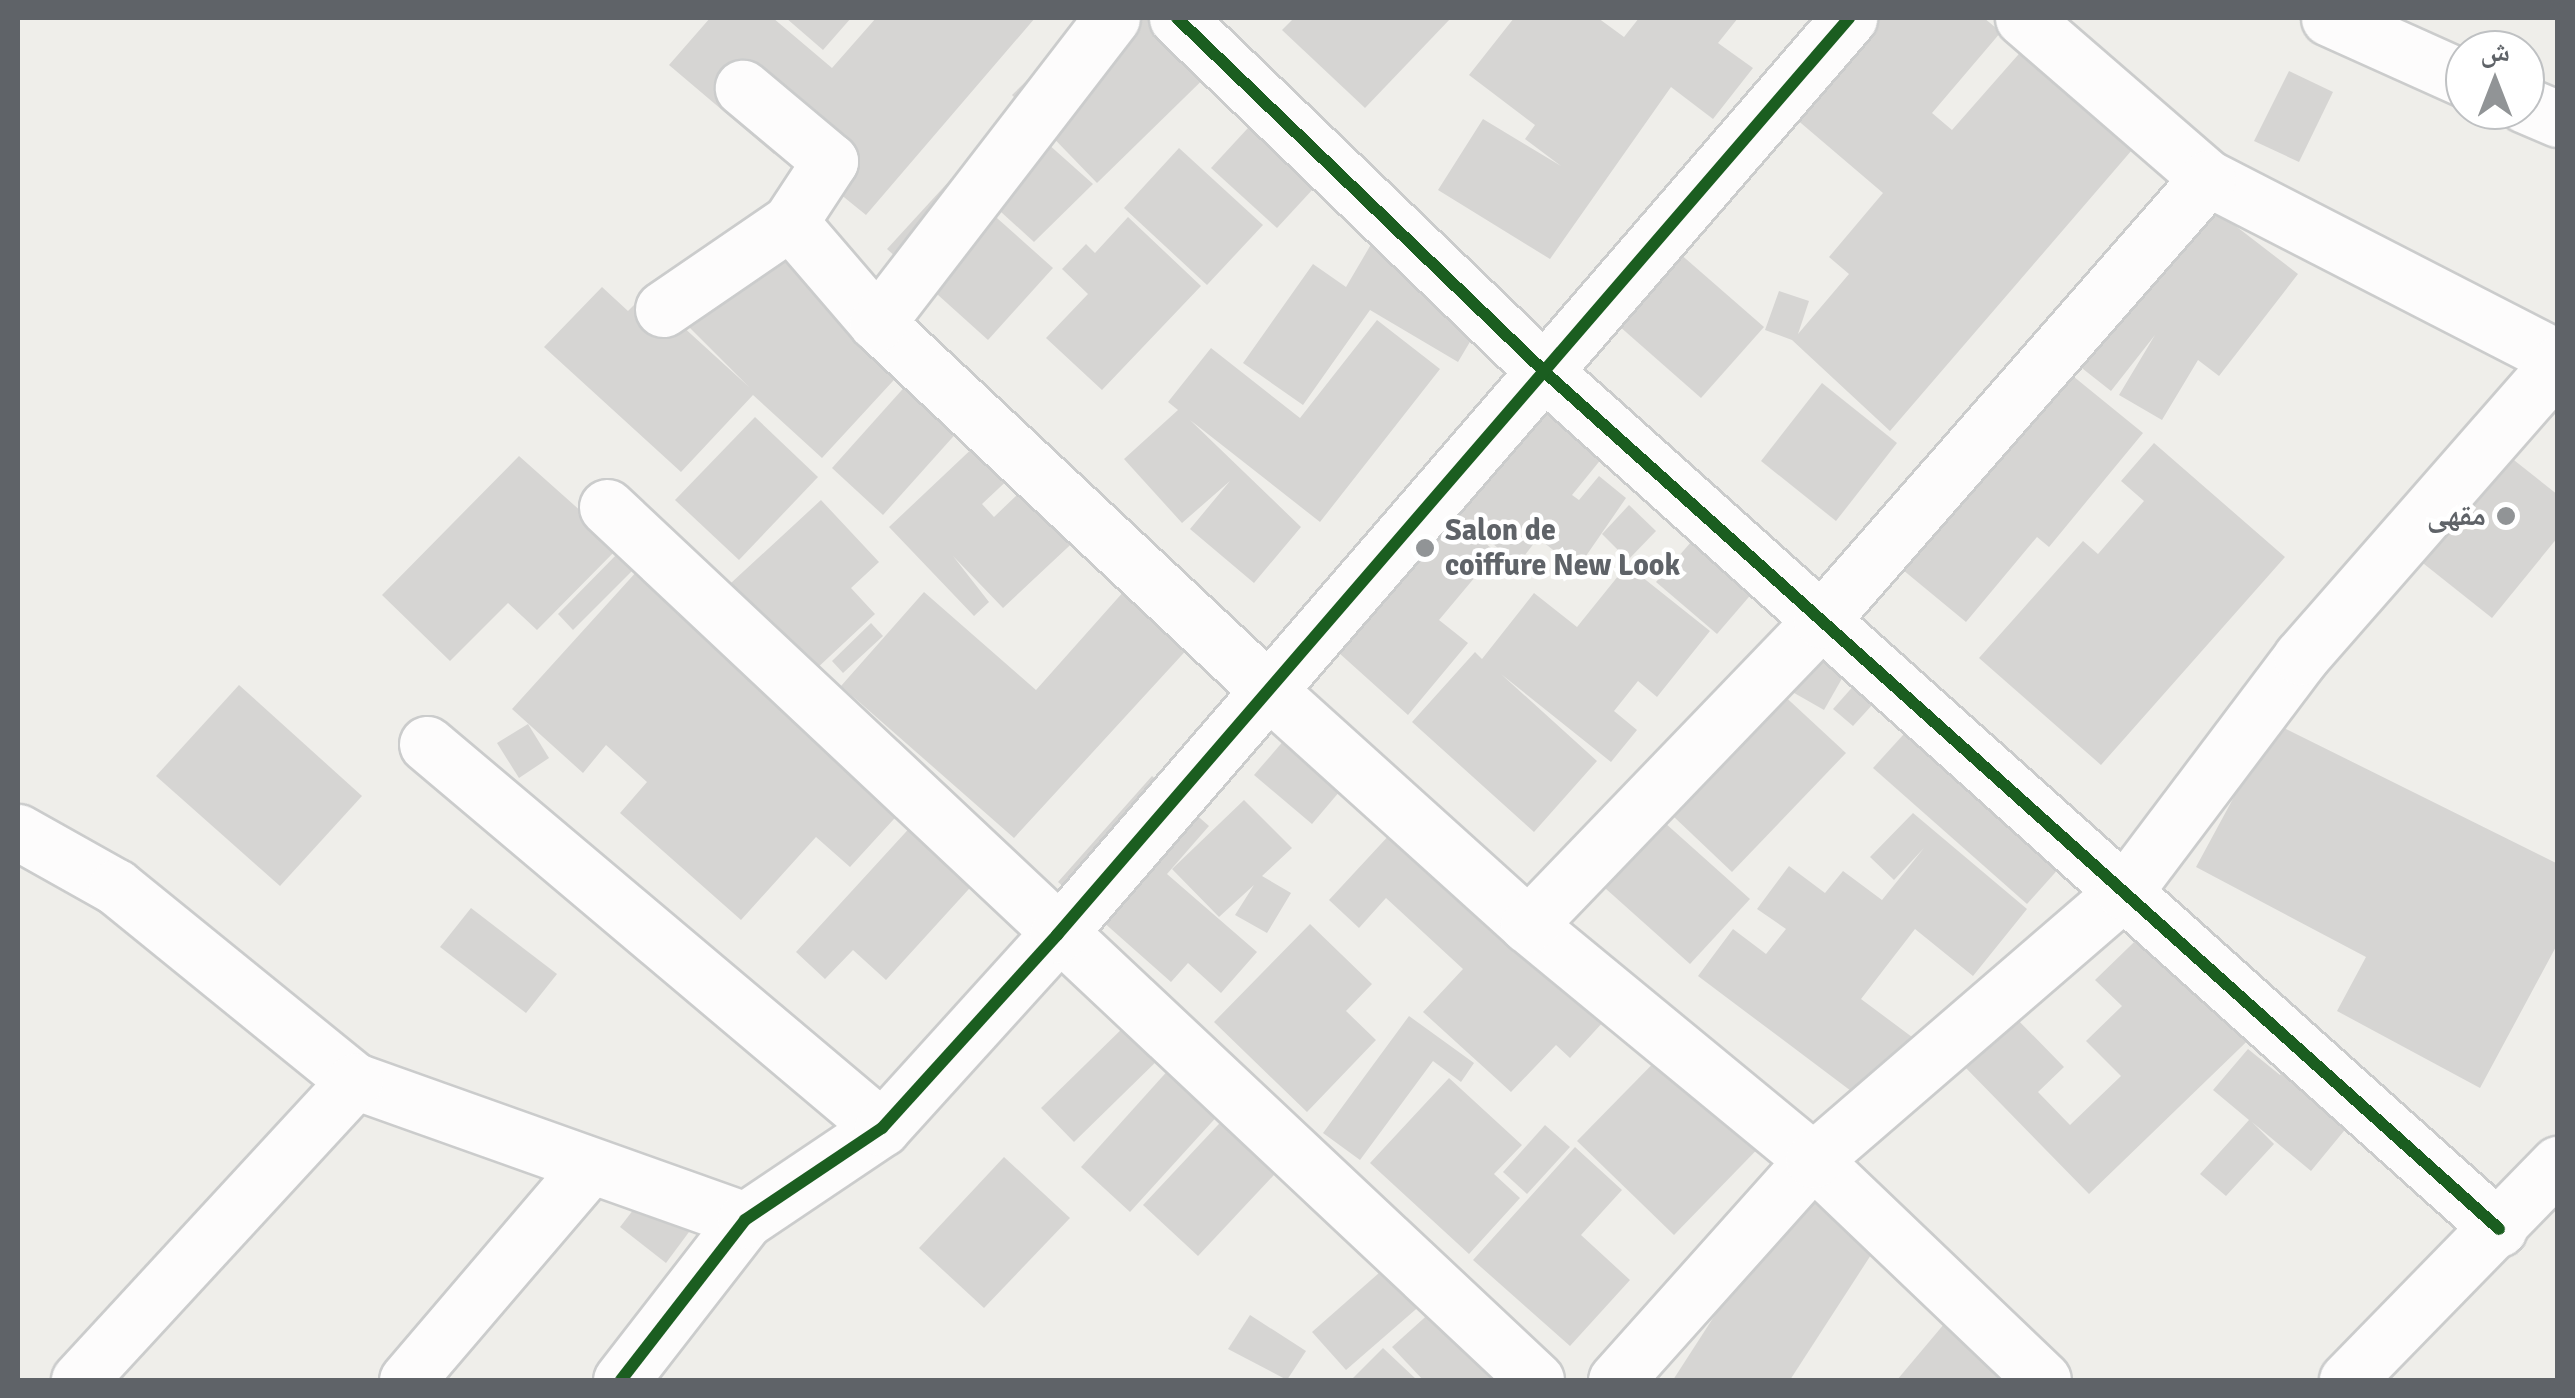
<!DOCTYPE html>
<html>
<head>
<meta charset="utf-8">
<style>
	body { margin:0 }
	#map { position:relative; width:2575px; height:1398px; overflow:hidden; background:#efeeea; font-family:Signika,"Noto Naskh Arabic",sans-serif }
	div>[style] { position:absolute }
	.building>* { inset:0; background:#d6d5d3 }
	.roads { filter:drop-shadow(2px 0 #cbcccc) drop-shadow(-2px 0 #cbcccc) drop-shadow(0 2px #cbcccc) drop-shadow(0 -2px #cbcccc) }
	.minor>* { height:55px; margin:-27.5px; padding:0 27.5px; transform-origin:27.5px; border-radius:27.5px; background:#fdfcfc }
	.tertiary>* { height:55px; margin:-27.5px; padding:0 27.5px; transform-origin:27.5px; border-radius:27.5px; background:#fdfcfc }
	.cycleway>* { height:12px; margin:-6px; padding:0 6px; transform-origin:6px; border-radius:6px; background:#1b5e20 }
	.dots>* { width:28px; height:28px; translate:-50% -50%; box-sizing:border-box; border:5px solid #fff; border-radius:50% }
	span { translate:-50% -50%; white-space:nowrap; text-align:center; line-height:1.15; -webkit-text-stroke:9px #fff; paint-order:stroke }
	.poi-label { font-size:30px; color:#5f6368; font-weight:700 }
	.right { translate:-100% -50%; text-align:right }
	.left { translate:0 -50%; text-align:left }
	.frame { position:absolute; inset:0; border:20px solid #5f6368; pointer-events:none }
	.north { position:absolute; left:2445px; top:30px; width:100px; height:100px; box-sizing:border-box; background:#fff; border:2px solid #bfc1c3; border-radius:50%; rotate:0deg; font-size:28px; font-weight:700; line-height:40px; text-align:center; color:#5f6368 }
	.north::after { content:''; display:block; margin:auto; width:35px; height:45px; background:#919496; clip-path:polygon(50% 0,100% 100%,50% 72%,0 100%) }
</style>
</head>
<body>
<div id="map">
	<div class="building">
		<div style="clip-path:polygon(710px 18px,773px 18px,832px 68px,876px 18px,1035px 18px,866px 215px,829px 185px,794px 129px,774px 154px,669px 65px)"></div>
		<div style="clip-path:polygon(786px 18px,851px 18px,823px 50px)"></div>
		<div style="clip-path:polygon(1091px 18px,1185px 18px,1225px 58px,1097px 183px,1012px 95px)"></div>
		<div style="clip-path:polygon(1294px 18px,1451px 18px,1365px 108px,1282px 30px)"></div>
		<div style="clip-path:polygon(1514px 18px,1598px 18px,1624px 37px,1639px 18px,1738px 18px,1718px 43px,1753px 68px,1713px 119px,1671px 87px,1550px 259px,1438px 190px,1483px 119px,1561px 166px,1525px 139px,1535px 125px,1469px 75px)"></div>
		<div style="clip-path:polygon(1825px 18px,1984px 18px,2001px 32px,1932px 113px,1952px 130px,2025px 47px,2138px 143px,1890px 431px,1792px 340px,1765px 330px,1779px 291px,1809px 301px,1798px 334px,1849px 274px,1829px 257px,1883px 193px,1762px 90px)"></div>
		<div style="clip-path:polygon(2289px 71px,2333px 92px,2299px 162px,2254px 141px)"></div>
		<div style="clip-path:polygon(1272px 102px,1338px 162px,1277px 228px,1211px 168px)"></div>
		<div style="clip-path:polygon(1020px 119px,1093px 184px,1034px 242px,965px 179px)"></div>
		<div style="clip-path:polygon(1179px 148px,1263px 225px,1207px 285px,1124px 208px)"></div>
		<div style="clip-path:polygon(952px 178px,1053px 268px,988px 340px,887px 249px)"></div>
		<div style="clip-path:polygon(2185px 187px,2298px 274px,2219px 376px,2198px 360px,2162px 420px,2119px 395px,2155px 335px,2111px 391px,2059px 350px)"></div>
		<div style="clip-path:polygon(1128px 217px,1201px 286px,1102px 390px,1046px 338px,1088px 294px,1062px 269px,1086px 244px,1095px 253px)"></div>
		<div style="clip-path:polygon(1639px 218px,1764px 327px,1701px 398px,1577px 289px)"></div>
		<div style="clip-path:polygon(1383px 224px,1499px 293px,1458px 362px,1370px 310px,1303px 405px,1243px 363px,1313px 264px,1346px 287px)"></div>
		<div style="clip-path:polygon(774px 225px,916px 356px,822px 458px,753px 395px,681px 472px,544px 347px,602px 287px,628px 311px,646px 293px,749px 387px,685px 323px)"></div>
		<div style="clip-path:polygon(1377px 320px,1440px 369px,1320px 522px,1190px 420px,1301px 527px,1254px 583px,1190px 529px,1230px 481px,1182px 523px,1124px 459px,1178px 410px,1168px 402px,1211px 348px,1300px 418px)"></div>
		<div style="clip-path:polygon(2036px 346px,2143px 433px,2049px 547px,2037px 537px,1966px 622px,1880px 551px)"></div>
		<div style="clip-path:polygon(1526px 353px,1624px 431px,1572px 495px,1579px 500px,1599px 476px,1626px 498px,1577px 569px,1538px 538px,1518px 564px,1419px 485px)"></div>
		<div style="clip-path:polygon(926px 363px,977px 410px,883px 515px,832px 468px)"></div>
		<div style="clip-path:polygon(1822px 383px,1897px 443px,1836px 521px,1761px 461px)"></div>
		<div style="clip-path:polygon(755px 417px,818px 477px,739px 560px,675px 500px)"></div>
		<div style="clip-path:polygon(997px 425px,1030px 459px,982px 504px,994px 517px,1047px 466px,1098px 519px,1003px 608px,953px 556px,989px 602px,974px 616px,889px 527px)"></div>
		<div style="clip-path:polygon(2154px 443px,2285px 557px,2101px 765px,1979px 658px,2083px 541px,2098px 554px,2144px 501px,2121px 481px)"></div>
		<div style="clip-path:polygon(2505px 453px,2558px 495px,2558px 537px,2492px 618px,2419px 560px)"></div>
		<div style="clip-path:polygon(519px 456px,620px 546px,537px 630px,508px 603px,450px 661px,382px 595px)"></div>
		<div style="clip-path:polygon(1412px 482px,1496px 552px,1439px 620px,1468px 643px,1408px 715px,1299px 617px)"></div>
		<div style="clip-path:polygon(821px 500px,879px 562px,851px 588px,875px 614px,814px 671px,731px 583px)"></div>
		<div style="clip-path:polygon(1629px 505px,1656px 531px,1628px 560px,1602px 534px)"></div>
		<div style="clip-path:polygon(1720px 509px,1779px 562px,1717px 634px,1656px 582px)"></div>
		<div style="clip-path:polygon(622px 549px,638px 565px,573px 630px,558px 614px)"></div>
		<div style="clip-path:polygon(1149px 563px,1214px 620px,1014px 838px,841px 686px,924px 592px,1036px 690px)"></div>
		<div style="clip-path:polygon(1627px 565px,1710px 631px,1657px 697px,1638px 681px,1614px 711px,1637px 730px,1611px 762px,1501px 674px,1597px 761px,1534px 832px,1412px 722px,1475px 652px,1482px 659px,1534px 593px,1577px 627px)"></div>
		<div style="clip-path:polygon(638px 570px,904px 808px,850px 867px,816px 837px,741px 920px,620px 813px,647px 782px,606px 745px,583px 773px,512px 709px)"></div>
		<div style="clip-path:polygon(1810px 618px,1860px 647px,1824px 710px,1773px 681px)"></div>
		<div style="clip-path:polygon(871px 623px,883px 636px,843px 673px,832px 661px)"></div>
		<div style="clip-path:polygon(1872px 665px,1893px 682px,1853px 726px,1833px 709px)"></div>
		<div style="clip-path:polygon(1764px 677px,1846px 753px,1732px 872px,1653px 797px)"></div>
		<div style="clip-path:polygon(239px 685px,362px 796px,280px 886px,156px 776px)"></div>
		<div style="clip-path:polygon(1934px 701px,2087px 837px,2027px 904px,1873px 768px)"></div>
		<div style="clip-path:polygon(1311px 709px,1368px 758px,1312px 824px,1254px 775px)"></div>
		<div style="clip-path:polygon(2274px 723px,2558px 864px,2558px 943px,2480px 1088px,2337px 1011px,2366px 957px,2196px 867px)"></div>
		<div style="clip-path:polygon(528px 724px,549px 758px,519px 778px,497px 743px)"></div>
		<div style="clip-path:polygon(1152px 776px,1209px 826px,1167px 874px,1257px 952px,1221px 993px,1188px 963px,1171px 982px,1058px 882px)"></div>
		<div style="clip-path:polygon(1636px 797px,1750px 899px,1690px 964px,1577px 863px)"></div>
		<div style="clip-path:polygon(1244px 800px,1292px 848px,1262px 876px,1291px 893px,1267px 933px,1235px 915px,1254px 885px,1219px 917px,1172px 869px)"></div>
		<div style="clip-path:polygon(1418px 804px,1627px 996px,1570px 1058px,1556px 1045px,1511px 1092px,1423px 1012px,1463px 969px,1386px 898px,1359px 928px,1329px 900px)"></div>
		<div style="clip-path:polygon(1913px 813px,2027px 909px,1973px 976px,1915px 929px,1861px 999px,1912px 1037px,1863px 1100px,1698px 976px,1733px 929px,1766px 954px,1786px 929px,1757px 909px,1789px 866px,1825px 893px,1843px 871px,1882px 900px,1924px 848px,1894px 880px,1870px 857px)"></div>
		<div style="clip-path:polygon(915px 822px,978px 879px,886px 980px,853px 950px,825px 979px,796px 952px)"></div>
		<div style="clip-path:polygon(471px 908px,557px 974px,526px 1013px,440px 947px)"></div>
		<div style="clip-path:polygon(2163px 914px,2268px 1021px,2089px 1194px,1962px 1064px,2013px 1015px,2064px 1067px,2038px 1092px,2070px 1125px,2121px 1076px,2086px 1041px,2122px 1006px,2095px 980px)"></div>
		<div style="clip-path:polygon(1310px 924px,1372px 984px,1346px 1011px,1376px 1040px,1307px 1112px,1214px 1022px)"></div>
		<div style="clip-path:polygon(1409px 1016px,1474px 1063px,1461px 1082px,1433px 1061px,1360px 1160px,1323px 1133px)"></div>
		<div style="clip-path:polygon(1132px 1019px,1165px 1053px,1074px 1142px,1041px 1108px)"></div>
		<div style="clip-path:polygon(1678px 1038px,1775px 1131px,1674px 1235px,1577px 1141px)"></div>
		<div style="clip-path:polygon(2311px 1038px,2376px 1092px,2311px 1171px,2252px 1122px,2274px 1144px,2226px 1196px,2200px 1174px,2249px 1120px,2213px 1090px,2248px 1049px,2280px 1075px)"></div>
		<div style="clip-path:polygon(1171px 1067px,1221px 1112px,1130px 1212px,1081px 1167px)"></div>
		<div style="clip-path:polygon(1449px 1078px,1522px 1145px,1494px 1174px,1520px 1198px,1469px 1254px,1370px 1163px)"></div>
		<div style="clip-path:polygon(1232px 1110px,1287px 1161px,1198px 1256px,1143px 1205px)"></div>
		<div style="clip-path:polygon(1545px 1125px,1570px 1147px,1527px 1194px,1503px 1172px)"></div>
		<div style="clip-path:polygon(1575px 1147px,1622px 1190px,1581px 1235px,1630px 1280px,1570px 1346px,1473px 1260px)"></div>
		<div style="clip-path:polygon(1004px 1157px,1070px 1218px,984px 1308px,919px 1248px)"></div>
		<div style="clip-path:polygon(1797px 1188px,1880px 1241px,1790px 1380px,1673px 1380px)"></div>
		<div style="clip-path:polygon(644px 1196px,689px 1232px,666px 1263px,620px 1227px)"></div>
		<div style="clip-path:polygon(1396px 1258px,1430px 1297px,1346px 1370px,1312px 1332px)"></div>
		<div style="clip-path:polygon(1443px 1301px,1497px 1380px,1423px 1380px,1392px 1347px)"></div>
		<div style="clip-path:polygon(1955px 1311px,2039px 1380px,1897px 1380px)"></div>
		<div style="clip-path:polygon(1250px 1315px,1306px 1351px,1287px 1380px,1228px 1349px)"></div>
		<div style="clip-path:polygon(1383px 1348px,1417px 1380px,1351px 1380px)"></div>
	</div>
	<div class="roads">
		<div class="minor">
			<div style="left:1177px;top:18px;width:515px;rotate:43.9deg"></div>
			<div style="left:1548px;top:375px;width:1278px;rotate:41.92deg"></div>
			<div style="left:2023px;top:18px;width:245px;rotate:40.9deg"></div>
			<div style="left:2208px;top:178px;width:394px;rotate:27.2deg"></div>
			<div style="left:2329px;top:18px;width:149px;rotate:24.2deg"></div>
			<div style="left:2525px;top:105px;width:36px;rotate:23deg"></div>
			<div style="left:790px;top:222px;width:133px;rotate:49.3deg"></div>
			<div style="left:877px;top:323px;width:538px;rotate:43.19deg"></div>
			<div style="left:1269px;top:691px;width:349px;rotate:42.1deg"></div>
			<div style="left:1528px;top:925px;width:369px;rotate:39.5deg"></div>
			<div style="left:1813px;top:1160px;width:318px;rotate:43.7deg"></div>
			<div style="left:663px;top:309px;width:154px;rotate:-34.4deg"></div>
			<div style="left:790px;top:222px;width:73px;rotate:-56.7deg"></div>
			<div style="left:830px;top:161px;width:114px;rotate:-140deg"></div>
			<div style="left:877px;top:323px;width:385px;rotate:-52.4deg"></div>
			<div style="left:607px;top:507px;width:1275px;rotate:43.22deg"></div>
			<div style="left:427px;top:744px;width:595px;rotate:40.16deg"></div>
			<div style="left:18px;top:832px;width:112px;rotate:29.3deg"></div>
			<div style="left:116px;top:887px;width:308px;rotate:39.1deg"></div>
			<div style="left:355px;top:1081px;width:414px;rotate:19.6deg"></div>
			<div style="left:1528px;top:925px;width:423px;rotate:-46.1deg"></div>
			<div style="left:1821px;top:620px;width:587px;rotate:-48.8deg"></div>
			<div style="left:79px;top:1380px;width:407px;rotate:-47.3deg"></div>
			<div style="left:407px;top:1380px;width:279px;rotate:-49.5deg"></div>
			<div style="left:621px;top:1380px;width:202px;rotate:-52.2deg"></div>
			<div style="left:745px;top:1220px;width:165px;rotate:-33.9deg"></div>
			<div style="left:882px;top:1128px;width:261px;rotate:-47.8deg"></div>
			<div style="left:1057px;top:935px;width:1212px;rotate:-49.18deg"></div>
			<div style="left:1616px;top:1380px;width:295px;rotate:-48.2deg"></div>
			<div style="left:1813px;top:1160px;width:411px;rotate:-40.8deg"></div>
			<div style="left:2124px;top:892px;width:294px;rotate:-53deg"></div>
			<div style="left:2301px;top:657px;width:390px;rotate:-48.8deg"></div>
		</div>
		<div class="tertiary">
			<div style="left:2347px;top:1380px;width:302px;rotate:-45.7deg"></div>
		</div>
	</div>
	<div class="cycleway">
		<div style="left:1177px;top:18px;width:515px;rotate:43.9deg"></div>
		<div style="left:1548px;top:375px;width:1278px;rotate:41.92deg"></div>
		<div style="left:621px;top:1380px;width:202px;rotate:-52.2deg"></div>
		<div style="left:745px;top:1220px;width:165px;rotate:-33.9deg"></div>
		<div style="left:882px;top:1128px;width:261px;rotate:-47.8deg"></div>
		<div style="left:1057px;top:935px;width:1212px;rotate:-49.18deg"></div>
	</div>
	<div class="dots">
		<div style="left:2506px;top:516px;background:#919496"></div>
		<div style="left:1425px;top:548px;background:#919496"></div>
	</div>
	<div class="poi-label">
		<span class="right" style="left:2486px;top:516px">مقهى</span>
		<span class="left" style="left:1445px;top:548px">Salon de<br>coiffure New Look</span>
	</div>
	<div class="frame"></div>
	<div class="north">ش</div>
</div>
</body>
</html>
